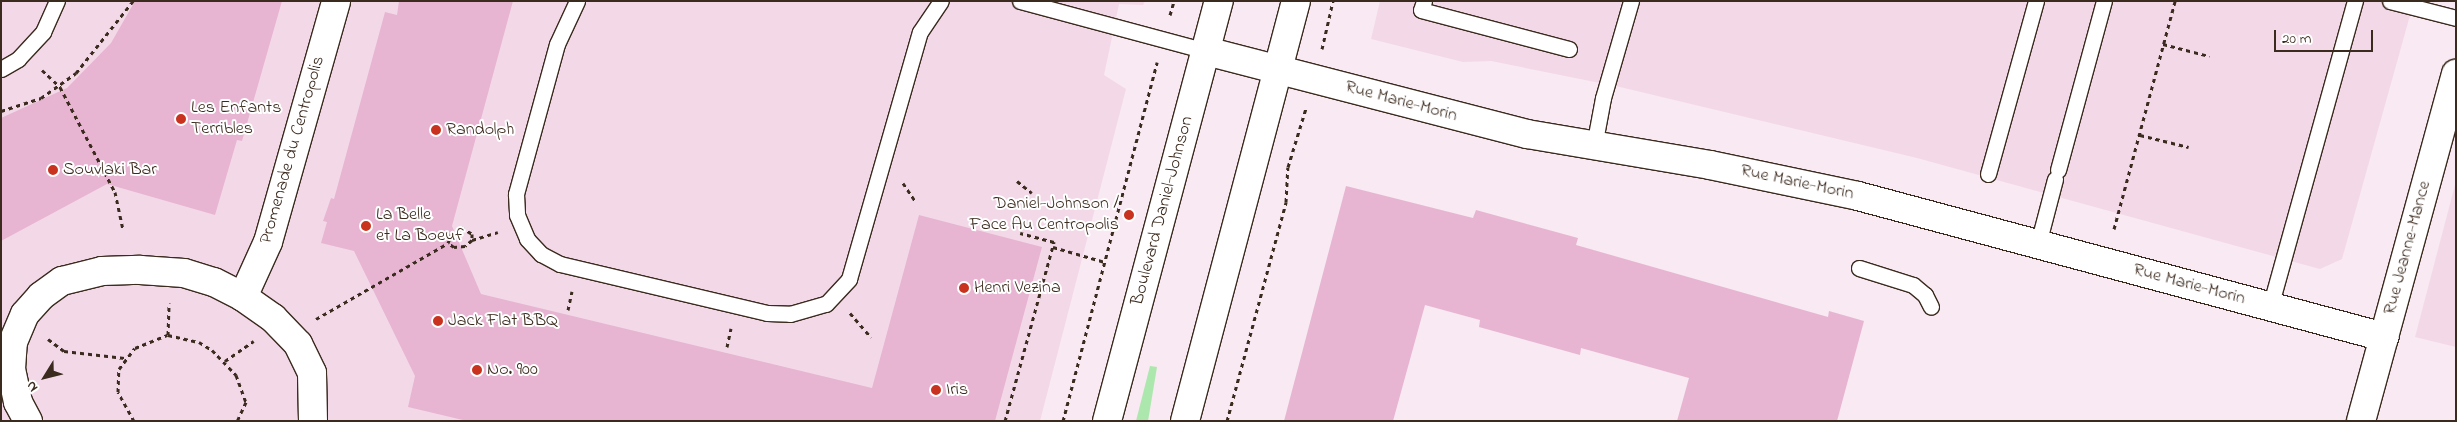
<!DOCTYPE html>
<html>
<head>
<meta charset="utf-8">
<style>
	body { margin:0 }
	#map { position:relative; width:2457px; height:422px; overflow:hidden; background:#f8e9f2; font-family:"Indie Flower",sans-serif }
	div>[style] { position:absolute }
	.built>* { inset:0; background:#f3d9e8 }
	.green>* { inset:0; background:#ace7ad }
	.building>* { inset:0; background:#e7b5d2 }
	.path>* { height:3px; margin-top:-1.5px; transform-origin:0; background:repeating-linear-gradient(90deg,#3b2a1e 0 4px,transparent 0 8px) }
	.roads { filter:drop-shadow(1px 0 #3b2a1e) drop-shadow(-1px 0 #3b2a1e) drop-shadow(0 1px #3b2a1e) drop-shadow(0 -1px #3b2a1e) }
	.lane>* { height:15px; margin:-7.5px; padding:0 7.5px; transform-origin:7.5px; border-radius:7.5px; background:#fff }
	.street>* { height:28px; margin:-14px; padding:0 14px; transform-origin:14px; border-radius:14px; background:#fff }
	.secondary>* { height:28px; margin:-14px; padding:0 14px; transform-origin:14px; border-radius:14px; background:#fff }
	.dots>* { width:14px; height:14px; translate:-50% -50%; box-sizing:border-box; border:2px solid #fff; border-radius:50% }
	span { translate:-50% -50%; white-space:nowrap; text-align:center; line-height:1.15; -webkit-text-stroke:4px #fff; paint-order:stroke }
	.street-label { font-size:18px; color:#3b2a1e }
	.poi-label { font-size:18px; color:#3b2a1e }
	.left { translate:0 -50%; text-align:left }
	.right { translate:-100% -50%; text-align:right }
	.frame { position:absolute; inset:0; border:2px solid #3b2a1e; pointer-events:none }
	.north { position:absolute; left:20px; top:352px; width:50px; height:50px; -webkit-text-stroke:4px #fff; paint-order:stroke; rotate:234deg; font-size:14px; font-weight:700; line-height:20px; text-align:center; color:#3b2a1e }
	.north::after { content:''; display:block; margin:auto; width:18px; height:22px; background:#3b2a1e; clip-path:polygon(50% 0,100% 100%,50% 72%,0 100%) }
	.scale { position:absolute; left:2274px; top:30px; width:99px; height:22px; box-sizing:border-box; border:2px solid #3b2a1e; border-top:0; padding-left:6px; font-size:15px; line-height:18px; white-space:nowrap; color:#3b2a1e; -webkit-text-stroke:4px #fff; paint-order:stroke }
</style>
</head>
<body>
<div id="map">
	<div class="built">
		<div style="clip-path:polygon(1px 1px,1145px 1px,1143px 5px,1119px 4px,1104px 75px,1126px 89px,1040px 421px,1px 421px)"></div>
		<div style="clip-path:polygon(1380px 1px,2414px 1px,2342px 259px,2320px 269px,1917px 158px,1620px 87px,1491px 61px,1463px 62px,1371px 39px)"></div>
		<div style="clip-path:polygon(2456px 181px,2456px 347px,2415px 337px)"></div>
	</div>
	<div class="green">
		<div style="clip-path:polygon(1150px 366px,1157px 367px,1148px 421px,1136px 421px)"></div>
	</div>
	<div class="building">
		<div style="clip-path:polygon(135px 1px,282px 1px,242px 141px,237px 140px,215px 215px,107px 184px,1px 241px,1px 118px,67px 88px,111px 43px)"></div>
		<div style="clip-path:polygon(399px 1px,513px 1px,452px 226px,481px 294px,872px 388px,919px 215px,1042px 247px,995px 421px,467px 421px,408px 407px,415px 376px,354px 251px,321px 243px,327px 222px,323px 221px,331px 198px,334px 199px,385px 12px,397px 15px)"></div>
		<div style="clip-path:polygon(1346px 186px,1473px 218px,1476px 210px,1578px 238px,1576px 245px,1828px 317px,1829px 311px,1864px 321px,1837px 421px,1677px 421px,1689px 378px,1581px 348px,1580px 355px,1544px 345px,1479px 327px,1480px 320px,1425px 305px,1393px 421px,1284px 421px)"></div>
	</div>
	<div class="path">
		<div style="left:1170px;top:15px;width:15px;rotate:-74deg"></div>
		<div style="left:2163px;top:44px;width:48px;rotate:14.6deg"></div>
		<div style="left:1322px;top:49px;width:49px;rotate:-77.1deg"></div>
		<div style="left:42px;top:70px;width:25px;rotate:43deg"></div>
		<div style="left:60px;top:87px;width:119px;rotate:62.4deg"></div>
		<div style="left:115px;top:192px;width:38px;rotate:78deg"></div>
		<div style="left:1px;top:111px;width:42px;rotate:-18deg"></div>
		<div style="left:41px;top:98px;width:43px;rotate:-35.5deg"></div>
		<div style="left:76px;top:73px;width:92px;rotate:-51.6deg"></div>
		<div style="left:2140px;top:135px;width:50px;rotate:13.8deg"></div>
		<div style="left:1017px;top:181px;width:19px;rotate:39deg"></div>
		<div style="left:903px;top:183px;width:22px;rotate:56deg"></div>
		<div style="left:2114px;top:229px;width:236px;rotate:-75deg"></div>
		<div style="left:472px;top:240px;width:27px;rotate:-17deg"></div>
		<div style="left:1053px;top:247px;width:54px;rotate:16.1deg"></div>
		<div style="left:568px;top:310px;width:19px;rotate:-78deg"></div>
		<div style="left:850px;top:313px;width:32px;rotate:49deg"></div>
		<div style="left:316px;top:319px;width:152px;rotate:-29.9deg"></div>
		<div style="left:448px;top:243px;width:9px;rotate:-69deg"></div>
		<div style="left:451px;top:235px;width:13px;rotate:-39deg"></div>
		<div style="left:461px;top:227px;width:13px;rotate:32deg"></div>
		<div style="left:472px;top:234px;width:6px;rotate:90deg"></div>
		<div style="left:472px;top:240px;width:9px;rotate:139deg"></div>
		<div style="left:465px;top:246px;width:11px;rotate:175deg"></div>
		<div style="left:454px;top:247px;width:7px;rotate:-146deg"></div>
		<div style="left:168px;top:335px;width:32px;rotate:-88deg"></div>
		<div style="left:48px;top:339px;width:20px;rotate:37deg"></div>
		<div style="left:64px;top:351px;width:61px;rotate:6.5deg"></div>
		<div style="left:727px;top:347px;width:19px;rotate:-78deg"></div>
		<div style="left:225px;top:361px;width:35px;rotate:-35deg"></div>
		<div style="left:134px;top:421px;width:33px;rotate:-119deg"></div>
		<div style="left:118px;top:392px;width:23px;rotate:-88deg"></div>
		<div style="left:119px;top:369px;width:26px;rotate:-53deg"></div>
		<div style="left:135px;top:348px;width:35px;rotate:-22deg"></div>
		<div style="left:168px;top:335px;width:32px;rotate:13deg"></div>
		<div style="left:199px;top:342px;width:15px;rotate:32deg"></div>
		<div style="left:212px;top:350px;width:35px;rotate:46deg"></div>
		<div style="left:236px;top:375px;width:29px;rotate:70deg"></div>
		<div style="left:246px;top:402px;width:21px;rotate:115deg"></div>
		<div style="left:1005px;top:421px;width:186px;rotate:-74.7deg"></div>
		<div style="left:1054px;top:242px;width:35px;rotate:-165deg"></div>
		<div style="left:1063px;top:421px;width:371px;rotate:-75.3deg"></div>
		<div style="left:1227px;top:421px;width:227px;rotate:-74.9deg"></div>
		<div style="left:1286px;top:202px;width:35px;rotate:-87deg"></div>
		<div style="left:1288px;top:167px;width:62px;rotate:-73deg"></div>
	</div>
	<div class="roads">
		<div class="lane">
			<div style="left:577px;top:1px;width:47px;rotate:114.9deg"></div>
			<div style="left:557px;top:44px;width:156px;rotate:105.3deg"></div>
			<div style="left:516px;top:194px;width:21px;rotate:87deg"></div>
			<div style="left:517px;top:215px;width:26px;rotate:67deg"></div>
			<div style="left:527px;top:239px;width:21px;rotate:47deg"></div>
			<div style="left:541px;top:254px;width:21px;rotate:28deg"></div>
			<div style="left:560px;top:264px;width:213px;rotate:13.3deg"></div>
			<div style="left:767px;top:313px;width:23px;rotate:2deg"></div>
			<div style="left:790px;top:314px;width:37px;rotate:-16deg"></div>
			<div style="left:826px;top:304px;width:34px;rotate:-47deg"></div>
			<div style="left:849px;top:279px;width:257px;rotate:-74deg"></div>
			<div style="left:920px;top:32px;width:37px;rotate:-56deg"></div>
			<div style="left:1020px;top:1px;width:193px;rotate:15deg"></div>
			<div style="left:1424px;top:1px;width:9px;rotate:108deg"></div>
			<div style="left:1421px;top:10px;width:153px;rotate:14.8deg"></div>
			<div style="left:2390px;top:1px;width:68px;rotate:14.4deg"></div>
			<div style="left:1px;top:69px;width:20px;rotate:-30deg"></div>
			<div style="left:18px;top:59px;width:37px;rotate:-47deg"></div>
			<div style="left:43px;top:32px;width:34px;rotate:-66deg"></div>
			<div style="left:1594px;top:146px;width:49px;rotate:-79.4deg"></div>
			<div style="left:1603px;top:98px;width:101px;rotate:-73.9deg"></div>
			<div style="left:2058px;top:170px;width:175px;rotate:-74.8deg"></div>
			<div style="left:1988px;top:174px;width:180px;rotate:-74.5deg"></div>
			<div style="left:2038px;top:244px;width:67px;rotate:-75.3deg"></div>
			<div style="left:1859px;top:268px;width:57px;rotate:17.5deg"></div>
			<div style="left:1913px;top:285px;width:16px;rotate:40deg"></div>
			<div style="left:1925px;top:295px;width:13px;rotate:63deg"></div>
			<div style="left:2270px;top:307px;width:318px;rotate:-74.5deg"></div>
		</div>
		<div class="street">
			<div style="left:1206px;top:51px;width:332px;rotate:14.5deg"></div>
			<div style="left:1527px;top:134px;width:186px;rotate:9.6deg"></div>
			<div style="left:1710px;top:165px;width:151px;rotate:11.8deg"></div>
			<div style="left:1858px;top:196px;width:545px;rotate:15.01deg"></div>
			<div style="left:243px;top:297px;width:60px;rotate:-65.6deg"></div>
			<div style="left:268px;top:242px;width:250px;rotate:-74.2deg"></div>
			<div style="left:28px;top:421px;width:21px;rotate:-118deg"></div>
			<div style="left:18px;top:402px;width:34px;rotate:-102deg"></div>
			<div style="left:11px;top:369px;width:27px;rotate:-86deg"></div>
			<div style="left:13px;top:342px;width:30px;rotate:-67deg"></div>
			<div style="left:25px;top:314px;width:24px;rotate:-48deg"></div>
			<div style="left:41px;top:296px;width:26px;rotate:-36deg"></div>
			<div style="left:62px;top:281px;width:41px;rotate:-14deg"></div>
			<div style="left:102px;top:271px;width:38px;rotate:-2deg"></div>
			<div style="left:140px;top:270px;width:44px;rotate:3.9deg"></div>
			<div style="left:184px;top:273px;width:31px;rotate:17deg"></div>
			<div style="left:214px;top:282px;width:33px;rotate:27deg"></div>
			<div style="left:243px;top:297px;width:37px;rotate:35deg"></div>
			<div style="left:273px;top:318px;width:36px;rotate:46deg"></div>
			<div style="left:298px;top:344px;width:32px;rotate:64deg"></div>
			<div style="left:312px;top:373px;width:48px;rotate:88.8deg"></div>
			<div style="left:2361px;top:421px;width:360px;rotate:-74.7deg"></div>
		</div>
		<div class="secondary">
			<div style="left:1107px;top:421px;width:435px;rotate:-75.1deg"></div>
			<div style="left:1185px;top:421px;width:434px;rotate:-75.2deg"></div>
		</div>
	</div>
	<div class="dots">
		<div style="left:181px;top:119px;background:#c8321e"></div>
		<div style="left:436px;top:130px;background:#c8321e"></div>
		<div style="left:53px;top:170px;background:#c8321e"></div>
		<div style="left:1129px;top:215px;background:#c8321e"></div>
		<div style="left:366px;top:226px;background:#c8321e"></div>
		<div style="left:964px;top:288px;background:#c8321e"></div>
		<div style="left:438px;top:321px;background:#c8321e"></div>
		<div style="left:477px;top:370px;background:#c8321e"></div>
		<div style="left:936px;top:390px;background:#c8321e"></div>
	</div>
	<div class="street-label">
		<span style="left:1401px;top:102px;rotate:15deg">Rue Marie-Morin</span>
		<span style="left:293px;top:150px;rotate:-74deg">Promenade du Centropolis</span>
		<span style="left:1797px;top:183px;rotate:12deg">Rue Marie-Morin</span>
		<span style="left:1163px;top:211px;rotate:-75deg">Boulevard Daniel-Johnson</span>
		<span style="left:2408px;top:248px;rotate:-75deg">Rue Jeanne-Mance</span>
		<span style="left:2189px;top:285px;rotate:15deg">Rue Marie-Morin</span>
	</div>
	<div class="poi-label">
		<span class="left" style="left:191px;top:119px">Les Enfants<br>Terribles</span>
		<span class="left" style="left:446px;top:130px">Randolph</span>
		<span class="left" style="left:63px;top:170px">Souvlaki Bar</span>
		<span class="right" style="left:1119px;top:215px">Daniel-Johnson /<br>Face Au Centropolis</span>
		<span class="left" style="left:376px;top:226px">La Belle<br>et La Boeuf</span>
		<span class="left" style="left:974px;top:288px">Henri Vezina</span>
		<span class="left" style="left:448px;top:321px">Jack Flat BBQ</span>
		<span class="left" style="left:487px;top:370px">No. 900</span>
		<span class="left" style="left:946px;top:390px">Iris</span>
	</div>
	<div class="frame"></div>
	<div class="north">N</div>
	<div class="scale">20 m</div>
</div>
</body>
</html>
